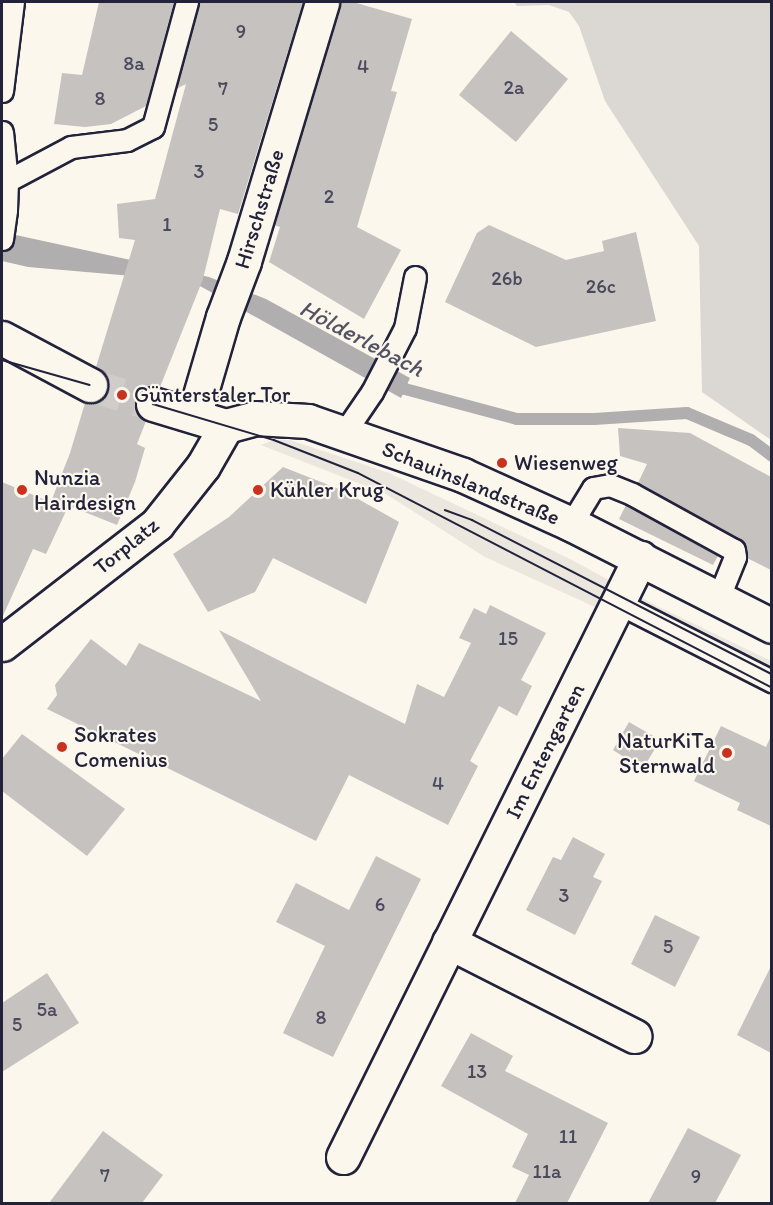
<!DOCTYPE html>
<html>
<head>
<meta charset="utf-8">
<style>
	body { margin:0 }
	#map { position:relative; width:773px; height:1205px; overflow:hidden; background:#fbf7ec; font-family:Itim,sans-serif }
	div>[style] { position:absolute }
	.built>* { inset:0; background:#ebe7df }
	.green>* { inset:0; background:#dbd8d3 }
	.water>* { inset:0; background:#b1aeb0 }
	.stream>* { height:12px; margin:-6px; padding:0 6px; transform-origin:6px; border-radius:6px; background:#b1aeb0 }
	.building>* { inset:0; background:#c6c2c0 }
	.secondary-tunnel>* { height:33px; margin-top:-16.5px; transform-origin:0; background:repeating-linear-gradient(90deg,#d0ccc9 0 33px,transparent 0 49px) }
	.roads { filter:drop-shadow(2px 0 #22223b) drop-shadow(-2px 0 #22223b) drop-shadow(0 2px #22223b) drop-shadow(0 -2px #22223b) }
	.lane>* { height:21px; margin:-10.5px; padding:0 10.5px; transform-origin:10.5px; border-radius:10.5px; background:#fbf7ec }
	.street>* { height:33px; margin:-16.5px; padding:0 16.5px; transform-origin:16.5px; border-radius:16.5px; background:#fbf7ec }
	.secondary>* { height:33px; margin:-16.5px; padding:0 16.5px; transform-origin:16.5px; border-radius:16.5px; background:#fbf7ec }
	.tram>* { height:1.5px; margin:-0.75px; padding:0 0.75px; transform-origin:0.75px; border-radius:0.75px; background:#22223b }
	.dots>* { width:16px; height:16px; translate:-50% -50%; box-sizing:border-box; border:3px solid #fbf7ec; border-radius:50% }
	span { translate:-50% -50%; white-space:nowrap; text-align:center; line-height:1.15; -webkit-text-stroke:4.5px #fbf7ec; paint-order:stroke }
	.number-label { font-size:20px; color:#4b4a5c }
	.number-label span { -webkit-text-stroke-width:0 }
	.street-label { font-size:22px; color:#22223b }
	.poi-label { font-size:22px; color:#22223b }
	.left { translate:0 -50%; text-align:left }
	.right { translate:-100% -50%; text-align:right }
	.water-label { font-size:24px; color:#545364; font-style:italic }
	.frame { position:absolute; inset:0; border:3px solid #22223b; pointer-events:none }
</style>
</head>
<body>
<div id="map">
	<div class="built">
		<div style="clip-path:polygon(274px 440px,290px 440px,389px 473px,570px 559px,655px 605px,771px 661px,771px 696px,630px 623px,485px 557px,386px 494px,261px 445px)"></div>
	</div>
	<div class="green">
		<div style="clip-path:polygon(514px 2px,771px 2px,771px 440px,702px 392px,699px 246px,605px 101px,579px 26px,569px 12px,549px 5px,517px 6px)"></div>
	</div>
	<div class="water">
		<div style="clip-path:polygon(2px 232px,209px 277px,266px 299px,410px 378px,401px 398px,200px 286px,167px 279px,28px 267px,2px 261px)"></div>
	</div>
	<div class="stream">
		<div style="left:391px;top:381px;width:16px;rotate:30deg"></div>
		<div style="left:405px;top:389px;width:116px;rotate:15deg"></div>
		<div style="left:517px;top:419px;width:77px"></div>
		<div style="left:594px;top:419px;width:93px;rotate:-3.7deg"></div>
		<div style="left:687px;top:413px;width:69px;rotate:22.9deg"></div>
		<div style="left:751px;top:440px;width:26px;rotate:37deg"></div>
	</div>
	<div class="building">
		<div style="clip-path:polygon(99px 2px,174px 2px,146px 106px,111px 124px,85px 127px,54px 124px,62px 73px,82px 75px)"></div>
		<div style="clip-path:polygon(199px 2px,303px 2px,238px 214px,220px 209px,203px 279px,160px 387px,148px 386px,140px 391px,135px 398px,135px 409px,139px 416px,146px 421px,137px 444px,145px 448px,135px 482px,117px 525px,52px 499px,70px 453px,85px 403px,99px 401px,107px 393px,109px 384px,106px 376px,96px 367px,135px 240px,119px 238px,117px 204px,155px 199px,186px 84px,176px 89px)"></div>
		<div style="clip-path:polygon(340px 2px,353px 2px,412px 19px,391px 91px,397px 92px,357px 227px,401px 250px,364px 319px,269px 262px,280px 227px,274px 225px)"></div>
		<div style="clip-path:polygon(511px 31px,568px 79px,516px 142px,459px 95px)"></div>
		<div style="clip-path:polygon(489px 225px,566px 260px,604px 251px,602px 241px,636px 232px,656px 321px,536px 347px,445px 302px,477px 233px)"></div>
		<div style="clip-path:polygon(618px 428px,690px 433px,771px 477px,771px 570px,747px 558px,746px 548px,740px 539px,638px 483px,647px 464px,620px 456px)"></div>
		<div style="clip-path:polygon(283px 467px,344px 491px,399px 522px,366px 604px,273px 558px,255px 592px,208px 612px,173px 554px,229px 517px)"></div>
		<div style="clip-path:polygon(2px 482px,67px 509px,46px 554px,33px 549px,2px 618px)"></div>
		<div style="clip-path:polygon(626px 505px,718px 556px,713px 565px,619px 519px)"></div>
		<div style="clip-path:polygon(490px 605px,546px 633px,521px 680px,532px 686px,517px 716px,499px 706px,470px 761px,478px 766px,448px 825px,349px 775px,316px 841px,47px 709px,57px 695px,55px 685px,91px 639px,126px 666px,139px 643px,261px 701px,219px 630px,405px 724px,417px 684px,444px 697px,471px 643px,459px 638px,474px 608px,486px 614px)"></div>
		<div style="clip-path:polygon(629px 722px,660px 740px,643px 769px,613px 750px)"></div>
		<div style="clip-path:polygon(721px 726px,766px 747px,771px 736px,771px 826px,737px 810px,740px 803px,694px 781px)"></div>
		<div style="clip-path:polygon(22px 734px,125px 809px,87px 856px,2px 791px,2px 759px)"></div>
		<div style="clip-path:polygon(573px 837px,605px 854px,593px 877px,602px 881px,575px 935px,526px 910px,553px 857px,561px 860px)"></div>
		<div style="clip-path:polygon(376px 856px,421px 879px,333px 1057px,283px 1033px,325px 946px,276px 922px,296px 883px,349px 910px)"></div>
		<div style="clip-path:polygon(655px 915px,700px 937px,675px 987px,631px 964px)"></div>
		<div style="clip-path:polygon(771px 966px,771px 1053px,737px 1035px)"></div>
		<div style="clip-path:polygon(47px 973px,79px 1023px,2px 1072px,2px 1003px)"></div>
		<div style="clip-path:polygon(471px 1033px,513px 1056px,505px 1071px,608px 1123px,567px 1203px,515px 1203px,529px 1175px,512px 1167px,528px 1134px,441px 1086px)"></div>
		<div style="clip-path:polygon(688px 1128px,741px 1155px,715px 1203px,648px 1203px)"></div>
		<div style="clip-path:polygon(103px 1131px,163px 1175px,142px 1203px,49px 1203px)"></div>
	</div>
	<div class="secondary-tunnel">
		<div style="left:90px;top:385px;width:66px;rotate:16.8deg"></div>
	</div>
	<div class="roads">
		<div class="lane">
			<div style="left:2px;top:91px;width:90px;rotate:-83deg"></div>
			<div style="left:2px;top:132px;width:49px;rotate:84.2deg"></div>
			<div style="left:2px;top:239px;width:29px;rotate:-82deg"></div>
			<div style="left:6px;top:210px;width:29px;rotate:-88deg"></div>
			<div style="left:7px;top:181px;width:72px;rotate:-28deg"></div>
			<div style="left:71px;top:147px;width:56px;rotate:-7.1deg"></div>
			<div style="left:127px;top:140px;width:29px;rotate:-27deg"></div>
			<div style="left:153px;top:127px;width:130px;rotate:-74.8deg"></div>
			<div style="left:344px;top:433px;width:50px;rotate:-55.7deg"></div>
			<div style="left:372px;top:392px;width:72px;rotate:-62.7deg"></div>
			<div style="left:405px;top:328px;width:52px;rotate:-78.9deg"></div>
			<div style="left:571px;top:524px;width:42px;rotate:-58.6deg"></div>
			<div style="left:593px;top:488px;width:17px;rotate:-10deg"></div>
			<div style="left:610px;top:485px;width:24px;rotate:22deg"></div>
			<div style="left:632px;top:494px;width:116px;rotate:28.8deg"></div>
			<div style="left:734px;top:550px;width:7px;rotate:82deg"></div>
			<div style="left:735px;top:557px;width:45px;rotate:112deg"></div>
			<div style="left:618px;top:603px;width:173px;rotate:26.9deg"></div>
		</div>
		<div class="street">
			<div style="left:194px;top:416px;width:103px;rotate:-73.7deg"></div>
			<div style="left:223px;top:317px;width:60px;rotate:-69.4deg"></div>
			<div style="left:244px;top:261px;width:270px;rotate:-73.2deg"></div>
			<div style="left:2px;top:644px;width:196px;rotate:-37.7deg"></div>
			<div style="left:157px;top:524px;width:74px;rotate:-51.6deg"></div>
			<div style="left:203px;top:466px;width:46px;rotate:-60.1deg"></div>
			<div style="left:449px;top:942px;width:208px;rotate:26.9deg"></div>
			<div style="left:343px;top:1157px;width:669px;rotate:-63.63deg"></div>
		</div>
		<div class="secondary">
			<div style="left:2px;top:338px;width:100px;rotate:28.1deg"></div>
			<div style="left:153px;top:404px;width:76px;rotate:16.8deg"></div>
			<div style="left:226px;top:426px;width:30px;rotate:-15deg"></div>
			<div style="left:255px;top:418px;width:53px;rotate:3.2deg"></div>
			<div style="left:308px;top:421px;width:164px;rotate:19.2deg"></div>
			<div style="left:463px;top:475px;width:119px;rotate:24.4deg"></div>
			<div style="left:571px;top:524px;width:225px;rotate:26.9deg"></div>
		</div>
	</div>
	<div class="tram">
		<div style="left:2px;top:360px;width:91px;rotate:15.9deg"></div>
		<div style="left:153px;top:404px;width:126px;rotate:16.6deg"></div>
		<div style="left:274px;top:440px;width:90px;rotate:21.4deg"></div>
		<div style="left:358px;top:473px;width:466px;rotate:27.4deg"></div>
		<div style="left:445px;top:510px;width:29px;rotate:20deg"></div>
		<div style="left:472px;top:520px;width:337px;rotate:27.2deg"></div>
	</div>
	<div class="dots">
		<div style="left:122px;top:395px;background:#c8321e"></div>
		<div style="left:502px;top:463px;background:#c8321e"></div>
		<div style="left:22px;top:490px;background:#c8321e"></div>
		<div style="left:258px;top:490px;background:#c8321e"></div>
		<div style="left:62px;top:747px;background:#c8321e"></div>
		<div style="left:727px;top:753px;background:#c8321e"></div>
	</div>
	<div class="number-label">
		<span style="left:241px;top:31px">9</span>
		<span style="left:134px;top:63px">8a</span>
		<span style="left:363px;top:66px">4</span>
		<span style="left:514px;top:87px">2a</span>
		<span style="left:223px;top:88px">7</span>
		<span style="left:100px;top:98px">8</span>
		<span style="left:213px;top:124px">5</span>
		<span style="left:199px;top:171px">3</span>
		<span style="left:329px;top:196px">2</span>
		<span style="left:167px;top:224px">1</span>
		<span style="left:507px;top:278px">26b</span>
		<span style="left:601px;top:286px">26c</span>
		<span style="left:508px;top:638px">15</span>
		<span style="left:438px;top:783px">4</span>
		<span style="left:564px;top:895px">3</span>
		<span style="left:380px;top:904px">6</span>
		<span style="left:668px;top:946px">5</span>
		<span style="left:47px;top:1009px">5a</span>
		<span style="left:321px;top:1017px">8</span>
		<span style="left:17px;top:1024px">5</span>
		<span style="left:477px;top:1071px">13</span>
		<span style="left:568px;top:1136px">11</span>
		<span style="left:547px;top:1171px">11a</span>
		<span style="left:105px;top:1175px">7</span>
		<span style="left:696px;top:1176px">9</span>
	</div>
	<div class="street-label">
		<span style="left:259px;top:209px;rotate:-73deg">Hirschstraße</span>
		<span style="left:471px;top:483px;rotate:22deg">Schauinslandstraße</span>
		<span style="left:126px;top:546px;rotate:-39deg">Torplatz</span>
		<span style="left:545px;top:751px;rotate:-63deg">Im Entengarten</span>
	</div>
	<div class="poi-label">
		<span class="left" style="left:134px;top:395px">Günterstaler Tor</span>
		<span class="left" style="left:514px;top:463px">Wiesenweg</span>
		<span class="left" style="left:34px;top:490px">Nunzia<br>Hairdesign</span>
		<span class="left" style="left:270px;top:490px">Kühler Krug</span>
		<span class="left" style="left:74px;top:747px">Sokrates<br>Comenius</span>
		<span class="right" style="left:715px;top:753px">NaturKiTa<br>Sternwald</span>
	</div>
	<div class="water-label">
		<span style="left:362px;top:338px;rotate:28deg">Hölderlebach</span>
	</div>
	<div class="frame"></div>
</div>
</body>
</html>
